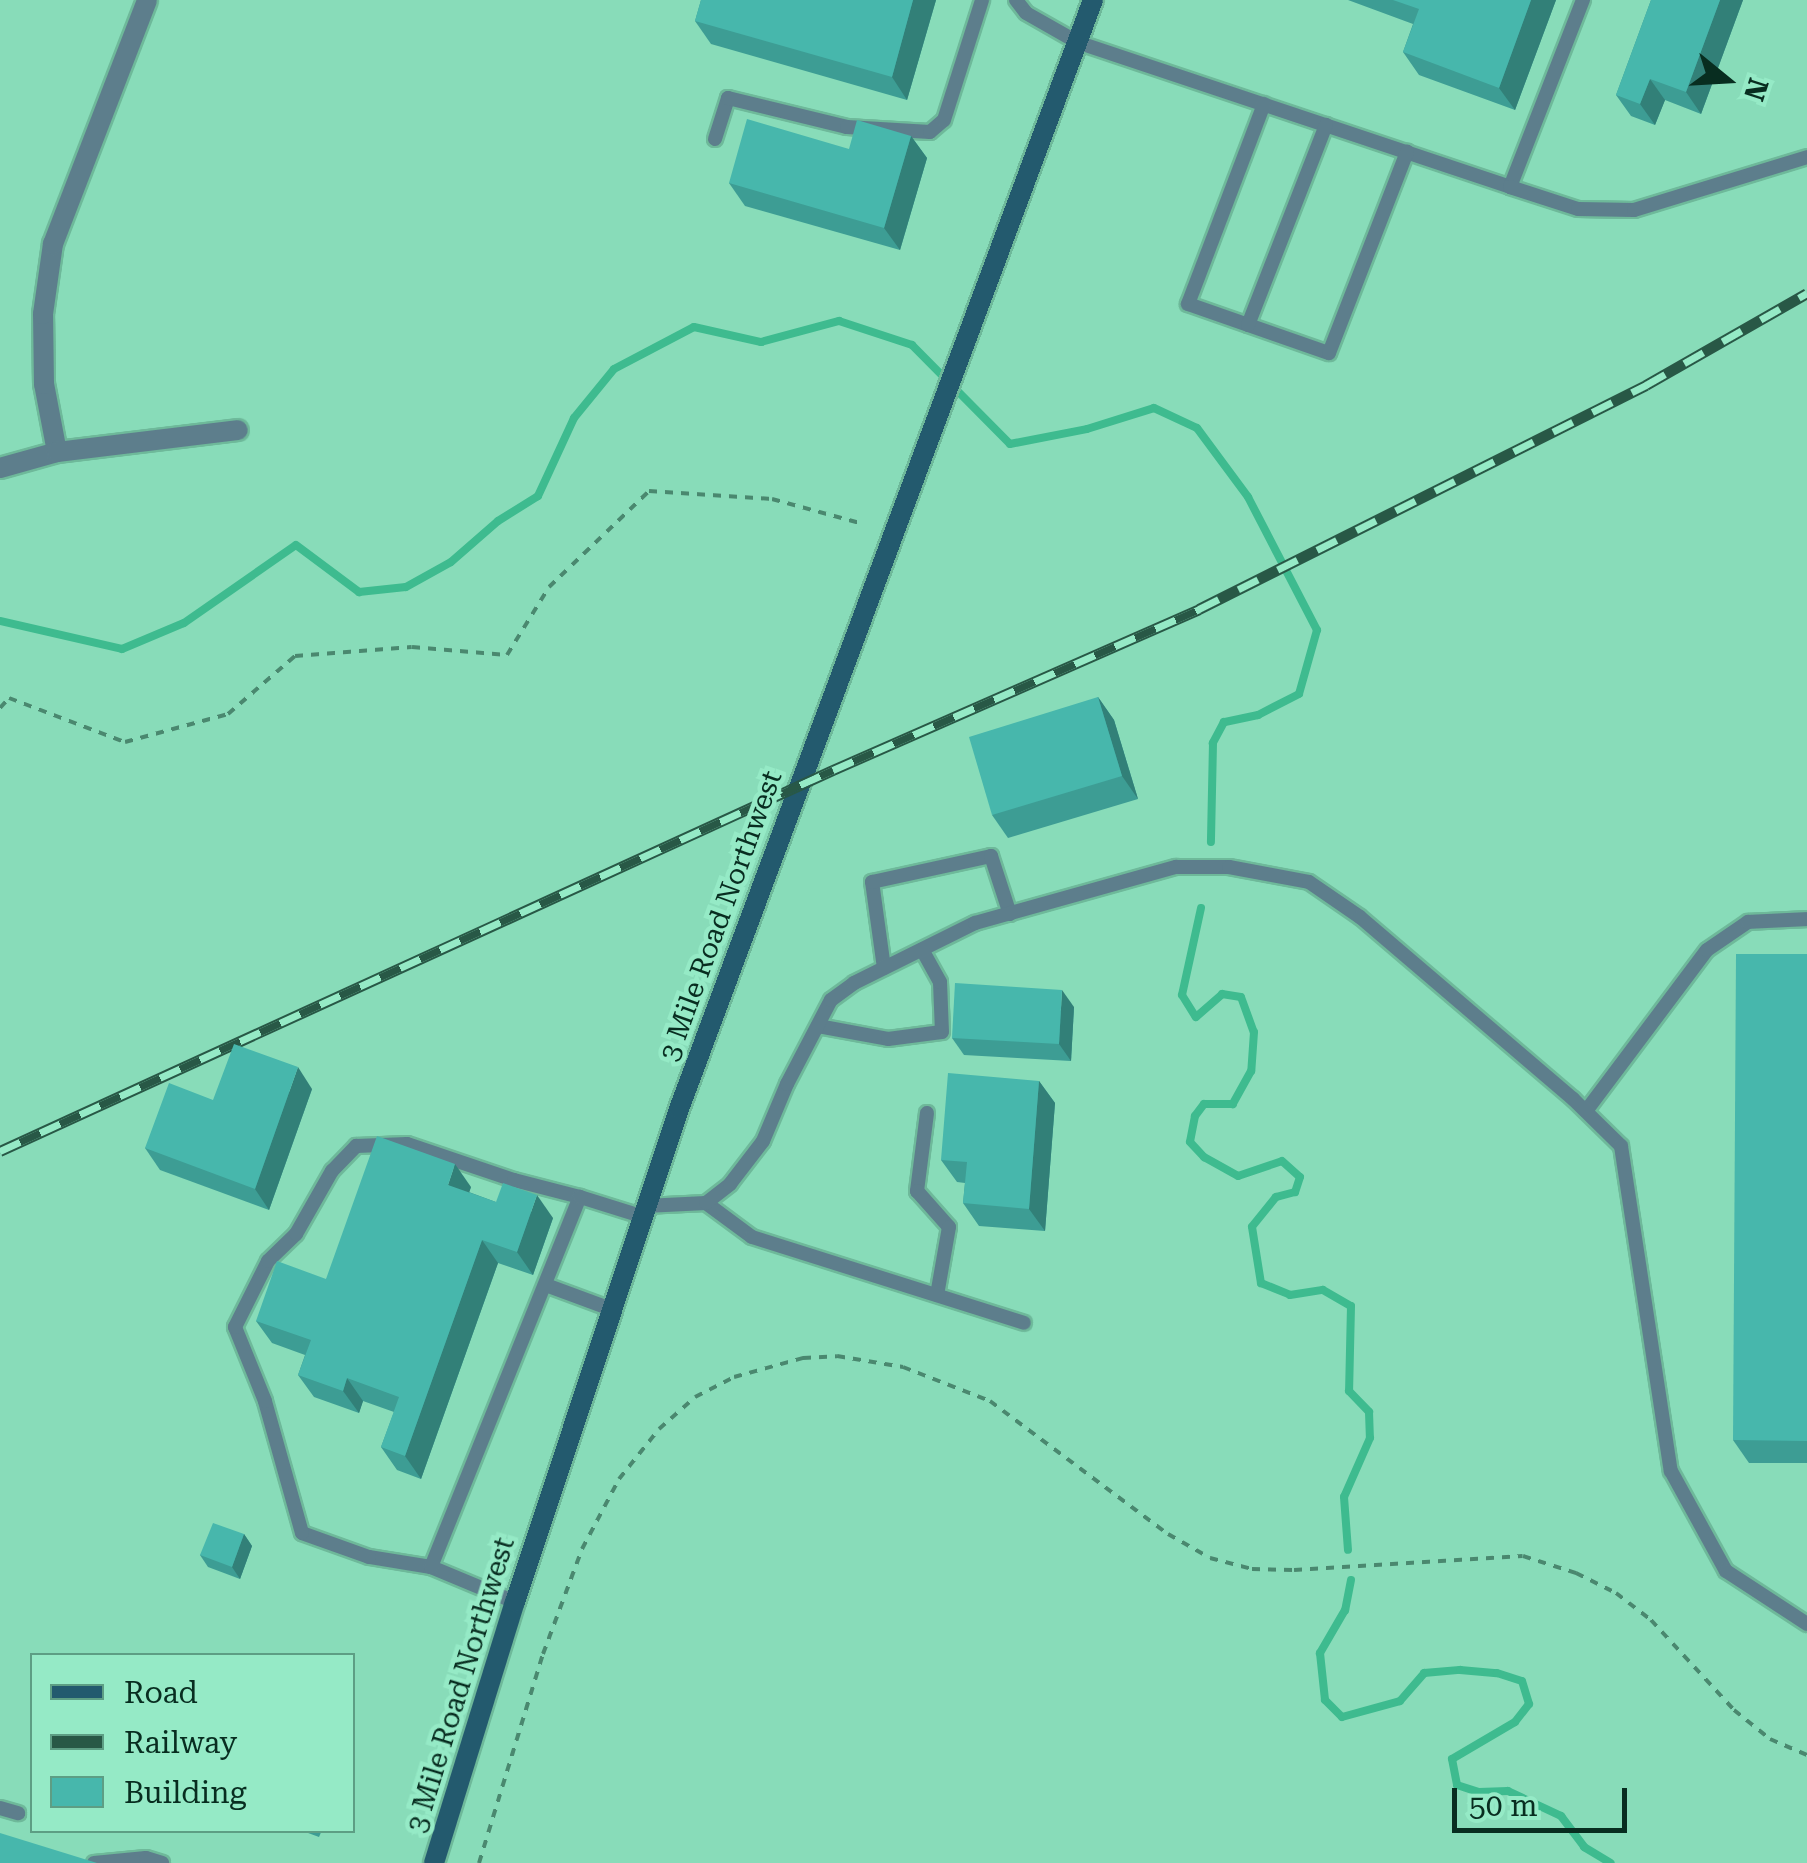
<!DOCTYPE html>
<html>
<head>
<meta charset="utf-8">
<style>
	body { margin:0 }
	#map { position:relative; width:1807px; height:1863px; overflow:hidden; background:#88dcb9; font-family:"Roboto Serif",serif }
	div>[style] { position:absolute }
	.stream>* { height:8px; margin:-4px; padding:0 4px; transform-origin:4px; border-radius:4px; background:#3ebb8f }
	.path>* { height:4px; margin-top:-2px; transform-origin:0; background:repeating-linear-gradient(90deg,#4a886f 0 8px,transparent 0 16px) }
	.roads { filter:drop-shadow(2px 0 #6eb99a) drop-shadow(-2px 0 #6eb99a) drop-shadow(0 2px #6eb99a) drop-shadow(0 -2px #6eb99a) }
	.service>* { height:14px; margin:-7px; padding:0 7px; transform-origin:7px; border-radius:7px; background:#5d7e8c }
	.minor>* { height:20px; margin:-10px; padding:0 10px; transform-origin:10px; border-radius:10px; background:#5d7e8c }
	.secondary>* { height:20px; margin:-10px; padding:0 10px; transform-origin:10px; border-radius:10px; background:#235a6e }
	.rail>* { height:11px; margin-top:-5.5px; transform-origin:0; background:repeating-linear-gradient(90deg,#95eac6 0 22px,#285846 0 44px); box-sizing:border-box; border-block:2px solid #285846 }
	.wall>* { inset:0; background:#3d9d94 }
	.shaded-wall>* { inset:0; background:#328078 }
	.building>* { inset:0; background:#47b7ac }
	span { translate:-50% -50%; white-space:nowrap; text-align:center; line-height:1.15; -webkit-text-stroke:9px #95eac6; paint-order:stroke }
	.street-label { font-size:28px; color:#082d20 }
	.legend { position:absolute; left:30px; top:1653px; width:325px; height:180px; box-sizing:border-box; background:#95eac6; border:2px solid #5d9e84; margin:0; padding:12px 18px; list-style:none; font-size:30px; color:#082d20 }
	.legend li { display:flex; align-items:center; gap:20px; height:50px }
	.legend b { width:50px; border:2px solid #5d9e84 }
	.north { position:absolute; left:1677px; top:30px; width:100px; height:100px; -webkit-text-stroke:8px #95eac6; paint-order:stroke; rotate:108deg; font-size:28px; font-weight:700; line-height:40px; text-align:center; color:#082d20 }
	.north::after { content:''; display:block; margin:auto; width:35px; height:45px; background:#082d20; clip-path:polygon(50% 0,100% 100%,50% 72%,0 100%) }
	.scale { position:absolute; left:1452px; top:1788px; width:175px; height:45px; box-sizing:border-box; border:5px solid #082d20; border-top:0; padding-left:12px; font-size:30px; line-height:35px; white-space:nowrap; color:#082d20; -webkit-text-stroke:8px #95eac6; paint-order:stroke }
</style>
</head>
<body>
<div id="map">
	<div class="stream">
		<div style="left:0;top:621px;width:125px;rotate:12.9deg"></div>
		<div style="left:122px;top:649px;width:67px;rotate:-22.8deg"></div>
		<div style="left:184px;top:623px;width:136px;rotate:-34.9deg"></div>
		<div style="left:296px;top:545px;width:79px;rotate:36.7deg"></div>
		<div style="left:359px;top:592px;width:47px;rotate:-6.1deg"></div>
		<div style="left:406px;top:587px;width:51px;rotate:-29.1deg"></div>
		<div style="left:451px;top:562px;width:62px;rotate:-41.1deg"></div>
		<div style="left:498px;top:521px;width:47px;rotate:-32deg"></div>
		<div style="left:538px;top:496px;width:86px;rotate:-65.2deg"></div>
		<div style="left:574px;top:418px;width:63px;rotate:-50.8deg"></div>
		<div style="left:614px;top:369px;width:90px;rotate:-27.7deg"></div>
		<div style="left:694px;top:327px;width:69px;rotate:12.6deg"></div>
		<div style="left:761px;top:342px;width:81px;rotate:-15.1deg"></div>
		<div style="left:839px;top:321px;width:77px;rotate:18.2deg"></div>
		<div style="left:912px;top:345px;width:139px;rotate:45.3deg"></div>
		<div style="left:1010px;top:444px;width:78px;rotate:-11deg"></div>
		<div style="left:1087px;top:429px;width:70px;rotate:-17.4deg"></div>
		<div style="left:1154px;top:408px;width:47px;rotate:24.9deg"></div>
		<div style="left:1197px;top:428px;width:86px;rotate:53.5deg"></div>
		<div style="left:1248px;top:497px;width:150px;rotate:62.6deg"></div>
		<div style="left:1317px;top:630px;width:66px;rotate:105.7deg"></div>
		<div style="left:1299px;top:694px;width:46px;rotate:152.9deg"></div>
		<div style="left:1258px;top:715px;width:35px;rotate:168deg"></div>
		<div style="left:1224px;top:722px;width:24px;rotate:118deg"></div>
		<div style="left:1213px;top:743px;width:99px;rotate:91.2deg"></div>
		<div style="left:1201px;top:908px;width:89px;rotate:102.3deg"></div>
		<div style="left:1182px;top:995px;width:26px;rotate:58deg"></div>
		<div style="left:1196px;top:1017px;width:35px;rotate:-41deg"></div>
		<div style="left:1222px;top:994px;width:19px;rotate:9deg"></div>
		<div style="left:1241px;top:997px;width:37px;rotate:70deg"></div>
		<div style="left:1254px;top:1032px;width:39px;rotate:94deg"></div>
		<div style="left:1251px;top:1071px;width:38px;rotate:119deg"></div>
		<div style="left:1233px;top:1104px;width:29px;rotate:180deg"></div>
		<div style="left:1204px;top:1104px;width:15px;rotate:127deg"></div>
		<div style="left:1195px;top:1116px;width:26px;rotate:101deg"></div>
		<div style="left:1190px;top:1142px;width:21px;rotate:47deg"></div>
		<div style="left:1204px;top:1157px;width:39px;rotate:29deg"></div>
		<div style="left:1238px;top:1176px;width:46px;rotate:-18.8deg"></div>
		<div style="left:1282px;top:1161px;width:24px;rotate:42deg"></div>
		<div style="left:1300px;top:1177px;width:16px;rotate:108deg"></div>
		<div style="left:1295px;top:1192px;width:20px;rotate:165deg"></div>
		<div style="left:1276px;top:1197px;width:38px;rotate:129deg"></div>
		<div style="left:1252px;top:1227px;width:57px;rotate:80.9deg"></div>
		<div style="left:1261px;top:1283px;width:31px;rotate:22deg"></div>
		<div style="left:1290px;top:1295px;width:33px;rotate:-9deg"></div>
		<div style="left:1323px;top:1290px;width:32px;rotate:30deg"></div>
		<div style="left:1351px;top:1306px;width:85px;rotate:91.3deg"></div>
		<div style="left:1349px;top:1391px;width:29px;rotate:46deg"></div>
		<div style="left:1369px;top:1412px;width:26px;rotate:88deg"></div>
		<div style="left:1370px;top:1438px;width:64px;rotate:113.8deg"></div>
		<div style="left:1344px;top:1497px;width:53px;rotate:85.7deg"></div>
		<div style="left:1351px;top:1580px;width:31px;rotate:101deg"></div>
		<div style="left:1345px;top:1610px;width:50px;rotate:120.2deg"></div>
		<div style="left:1320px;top:1653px;width:47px;rotate:83.9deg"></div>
		<div style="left:1325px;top:1700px;width:24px;rotate:45deg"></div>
		<div style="left:1342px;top:1717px;width:60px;rotate:-15.4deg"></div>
		<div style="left:1400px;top:1701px;width:37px;rotate:-49deg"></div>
		<div style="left:1424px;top:1673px;width:36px;rotate:-5deg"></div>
		<div style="left:1460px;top:1670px;width:37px;rotate:5deg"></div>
		<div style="left:1497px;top:1673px;width:26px;rotate:18deg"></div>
		<div style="left:1522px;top:1681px;width:24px;rotate:73deg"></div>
		<div style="left:1529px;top:1704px;width:23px;rotate:128deg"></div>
		<div style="left:1515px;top:1722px;width:73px;rotate:149.6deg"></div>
		<div style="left:1452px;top:1759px;width:26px;rotate:79deg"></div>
		<div style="left:1457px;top:1785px;width:23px;rotate:18deg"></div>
		<div style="left:1479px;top:1792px;width:29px;rotate:-2deg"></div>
		<div style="left:1508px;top:1791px;width:59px;rotate:25.3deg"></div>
		<div style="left:1561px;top:1816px;width:39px;rotate:53deg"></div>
		<div style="left:1584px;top:1847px;width:31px;rotate:31deg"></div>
	</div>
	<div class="path">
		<div style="left:0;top:708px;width:13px;rotate:-48deg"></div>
		<div style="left:9px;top:698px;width:124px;rotate:20.8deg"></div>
		<div style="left:125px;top:742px;width:107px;rotate:-15.2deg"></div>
		<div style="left:228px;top:714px;width:89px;rotate:-40.9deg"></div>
		<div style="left:295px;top:656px;width:117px;rotate:-4.4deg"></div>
		<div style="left:412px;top:647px;width:95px;rotate:4.8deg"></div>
		<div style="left:507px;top:655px;width:80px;rotate:-58.3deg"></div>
		<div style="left:549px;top:587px;width:139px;rotate:-43.8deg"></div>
		<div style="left:649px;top:491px;width:123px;rotate:3.7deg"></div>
		<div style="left:772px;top:499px;width:91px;rotate:15.3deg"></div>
		<div style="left:479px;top:1863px;width:219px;rotate:-73deg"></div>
		<div style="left:543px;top:1654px;width:112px;rotate:-69.6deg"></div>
		<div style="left:582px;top:1549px;width:79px;rotate:-62.1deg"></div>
		<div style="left:619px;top:1479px;width:64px;rotate:-51.3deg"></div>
		<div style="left:659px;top:1429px;width:48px;rotate:-41.6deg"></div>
		<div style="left:695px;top:1397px;width:44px;rotate:-27.1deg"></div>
		<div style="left:734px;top:1377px;width:72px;rotate:-15.4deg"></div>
		<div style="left:803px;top:1358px;width:34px;rotate:-3deg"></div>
		<div style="left:837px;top:1356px;width:67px;rotate:9.5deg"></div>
		<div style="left:903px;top:1367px;width:93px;rotate:21.3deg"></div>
		<div style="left:990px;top:1401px;width:222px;rotate:36.8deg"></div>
		<div style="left:1168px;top:1534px;width:48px;rotate:29.7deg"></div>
		<div style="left:1210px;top:1558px;width:43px;rotate:14.7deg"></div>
		<div style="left:1252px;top:1569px;width:42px;rotate:1.4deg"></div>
		<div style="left:1294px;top:1570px;width:229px;rotate:-3.5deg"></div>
		<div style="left:1523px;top:1556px;width:56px;rotate:17.8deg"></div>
		<div style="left:1576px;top:1573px;width:45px;rotate:26.6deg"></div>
		<div style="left:1616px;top:1593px;width:44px;rotate:37.6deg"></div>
		<div style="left:1651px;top:1620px;width:122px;rotate:47.3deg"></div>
		<div style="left:1734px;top:1710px;width:46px;rotate:38.9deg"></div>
		<div style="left:1770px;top:1739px;width:40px;rotate:23.4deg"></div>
	</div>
	<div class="roads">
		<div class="service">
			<div style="left:1016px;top:0;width:16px;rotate:52deg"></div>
			<div style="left:1026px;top:13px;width:59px;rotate:29.6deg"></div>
			<div style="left:1077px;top:42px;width:457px;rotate:18.5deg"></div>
			<div style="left:1510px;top:187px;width:201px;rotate:-68.7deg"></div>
			<div style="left:1264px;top:104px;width:214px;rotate:110.8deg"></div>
			<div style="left:1188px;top:304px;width:149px;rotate:19.2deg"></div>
			<div style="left:1329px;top:353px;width:216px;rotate:-68.8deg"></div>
			<div style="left:715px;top:139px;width:43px;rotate:-72.4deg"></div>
			<div style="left:728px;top:98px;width:122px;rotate:13.7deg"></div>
			<div style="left:847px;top:127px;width:83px;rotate:3.4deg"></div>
			<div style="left:930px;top:132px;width:18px;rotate:-41deg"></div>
			<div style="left:944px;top:120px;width:126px;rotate:-72.4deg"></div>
			<div style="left:1510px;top:187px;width:71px;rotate:17.9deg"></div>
			<div style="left:1578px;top:209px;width:56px;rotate:1deg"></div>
			<div style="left:1634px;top:210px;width:181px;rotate:-17deg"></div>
			<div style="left:1248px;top:325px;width:215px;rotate:-68.7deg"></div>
			<div style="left:884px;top:968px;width:87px;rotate:-97.9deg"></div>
			<div style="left:872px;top:882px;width:122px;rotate:-12.3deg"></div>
			<div style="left:991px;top:856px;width:61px;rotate:71.9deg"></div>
			<div style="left:818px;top:1026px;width:71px;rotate:10.5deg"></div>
			<div style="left:888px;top:1039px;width:54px;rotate:-7.4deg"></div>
			<div style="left:942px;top:1032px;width:50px;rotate:-92.3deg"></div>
			<div style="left:940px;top:982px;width:37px;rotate:-119deg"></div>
			<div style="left:1586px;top:1111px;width:201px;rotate:-53.1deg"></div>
			<div style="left:1707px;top:950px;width:50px;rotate:-34.3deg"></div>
			<div style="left:1748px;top:922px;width:59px;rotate:-2.9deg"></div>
			<div style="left:927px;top:1113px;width:79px;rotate:97.3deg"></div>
			<div style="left:917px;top:1191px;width:48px;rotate:48.4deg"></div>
			<div style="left:949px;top:1227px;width:69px;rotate:100deg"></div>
			<div style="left:706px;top:1203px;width:57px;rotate:36.5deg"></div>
			<div style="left:752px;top:1237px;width:285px;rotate:17.5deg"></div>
			<div style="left:645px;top:1206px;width:61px;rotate:-2.8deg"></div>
			<div style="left:706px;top:1203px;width:31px;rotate:-38deg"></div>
			<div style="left:730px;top:1184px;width:54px;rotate:-52.5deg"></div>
			<div style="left:763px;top:1141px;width:62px;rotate:-67.2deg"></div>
			<div style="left:787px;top:1084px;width:95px;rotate:-62.4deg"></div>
			<div style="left:831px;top:1000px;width:29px;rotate:-36deg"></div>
			<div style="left:854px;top:983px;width:135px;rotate:-26.4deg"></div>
			<div style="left:975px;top:923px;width:209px;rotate:-15.6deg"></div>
			<div style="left:1176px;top:867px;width:53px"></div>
			<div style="left:1229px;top:867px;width:81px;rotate:10.6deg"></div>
			<div style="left:1309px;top:882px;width:62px;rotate:34.5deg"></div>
			<div style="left:1360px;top:917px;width:280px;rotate:40.5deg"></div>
			<div style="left:1573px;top:1099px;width:67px;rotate:44.4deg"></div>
			<div style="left:1621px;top:1146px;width:329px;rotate:81.3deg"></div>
			<div style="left:1671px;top:1471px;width:114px;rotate:61.2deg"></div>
			<div style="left:1726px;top:1571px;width:97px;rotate:33.2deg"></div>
			<div style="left:546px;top:1285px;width:69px;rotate:20.3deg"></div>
			<div style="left:431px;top:1567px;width:63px;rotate:-170.8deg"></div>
			<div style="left:369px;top:1557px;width:71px;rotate:-160.3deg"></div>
			<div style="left:302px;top:1533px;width:137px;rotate:-105.7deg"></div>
			<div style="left:265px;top:1401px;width:80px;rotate:-112.1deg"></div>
			<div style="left:235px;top:1327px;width:74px;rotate:-63.4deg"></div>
			<div style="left:268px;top:1261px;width:39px;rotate:-44deg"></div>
			<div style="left:296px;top:1234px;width:73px;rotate:-60.3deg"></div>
			<div style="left:332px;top:1171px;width:35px;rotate:-46deg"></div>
			<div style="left:356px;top:1146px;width:51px;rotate:-2.2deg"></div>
			<div style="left:407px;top:1144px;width:113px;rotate:18.6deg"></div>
			<div style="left:514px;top:1180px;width:68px;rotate:14.4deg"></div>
			<div style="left:515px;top:1602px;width:91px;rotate:-157.4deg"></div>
			<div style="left:431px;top:1567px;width:399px;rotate:-68.1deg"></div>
			<div style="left:580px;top:1197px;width:64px;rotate:17.3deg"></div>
			<div style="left:0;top:1808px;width:19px;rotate:16deg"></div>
			<div style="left:94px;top:1863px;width:52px;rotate:-5.5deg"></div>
			<div style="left:146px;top:1858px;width:17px;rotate:17deg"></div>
		</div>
		<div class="minor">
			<div style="left:57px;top:452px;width:69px;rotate:-100.8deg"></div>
			<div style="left:44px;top:384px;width:70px;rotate:-90.8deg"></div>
			<div style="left:43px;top:314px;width:71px;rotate:-81.9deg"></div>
			<div style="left:53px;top:244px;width:261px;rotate:-68.9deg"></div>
			<div style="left:0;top:468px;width:59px;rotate:-15.7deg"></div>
			<div style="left:57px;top:452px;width:182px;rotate:-6.9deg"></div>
		</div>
		<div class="secondary">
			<div style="left:434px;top:1863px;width:273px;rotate:-72.8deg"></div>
			<div style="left:515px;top:1602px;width:520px;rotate:-71.6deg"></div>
			<div style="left:679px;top:1109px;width:1184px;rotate:-69.53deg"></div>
		</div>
	</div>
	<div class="rail">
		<div style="left:0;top:1151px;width:916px;rotate:-24.58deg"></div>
		<div style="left:833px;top:770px;width:400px;rotate:-23.7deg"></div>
		<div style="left:1199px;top:609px;width:500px;rotate:-26.6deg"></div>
		<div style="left:1646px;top:385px;width:185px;rotate:-29.7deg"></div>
	</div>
	<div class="wall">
		<div style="clip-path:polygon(701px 0,936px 0,907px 100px,711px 44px,695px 21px)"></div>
		<div style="clip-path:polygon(1348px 0,1556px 0,1515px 110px,1419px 75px,1403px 52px,1413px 24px)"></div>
		<div style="clip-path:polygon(1651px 0,1743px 0,1701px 114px,1665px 100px,1655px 125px,1631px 116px,1616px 95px)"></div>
		<div style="clip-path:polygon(911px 136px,927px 158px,900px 250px,745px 206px,729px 183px,849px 149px)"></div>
		<div style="clip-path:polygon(1098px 697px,1114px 720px,1138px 799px,1008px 838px,992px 815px)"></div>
		<div style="clip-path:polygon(1807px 954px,1807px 1463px,1749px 1463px,1733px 1440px)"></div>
		<div style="clip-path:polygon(1074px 1007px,1071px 1061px,964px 1055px,952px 1038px)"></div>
		<div style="clip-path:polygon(1039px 1081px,1055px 1103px,1045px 1231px,979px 1226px,963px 1203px,965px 1183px,957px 1182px,941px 1160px)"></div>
		<div style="clip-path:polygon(312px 1089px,269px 1210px,160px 1170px,145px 1148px,213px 1100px)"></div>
		<div style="clip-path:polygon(471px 1187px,469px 1192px,496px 1202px,553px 1218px,533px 1275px,498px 1263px,421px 1479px,397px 1470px,381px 1447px,394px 1412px,363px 1401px,359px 1413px,314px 1397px,298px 1375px,305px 1355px,272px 1343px,256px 1321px,326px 1279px)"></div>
		<div style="clip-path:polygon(244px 1534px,252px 1546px,240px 1579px,208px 1567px,200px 1555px)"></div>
		<div style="clip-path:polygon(300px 1830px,322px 1830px,319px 1837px)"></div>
	</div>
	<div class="shaded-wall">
		<div style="clip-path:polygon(913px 0,936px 0,907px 100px,892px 77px)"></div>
		<div style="clip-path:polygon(1531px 0,1556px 0,1515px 110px,1499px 88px)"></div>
		<div style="clip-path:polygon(1720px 0,1743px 0,1701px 114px,1686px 92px)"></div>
		<div style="clip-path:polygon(1650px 79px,1665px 100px,1655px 125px,1640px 104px)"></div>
		<div style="clip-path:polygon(911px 136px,927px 158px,900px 250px,884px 228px)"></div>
		<div style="clip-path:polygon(1098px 697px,1114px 720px,1138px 799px,1122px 776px)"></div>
		<div style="clip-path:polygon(1062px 990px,1074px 1007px,1071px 1061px,1059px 1044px)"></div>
		<div style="clip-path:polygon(298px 1067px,312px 1089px,269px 1210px,255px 1189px)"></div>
		<div style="clip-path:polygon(1039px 1081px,1055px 1103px,1045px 1231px,1029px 1209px)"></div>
		<div style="clip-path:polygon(455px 1164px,471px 1187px,464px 1208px,448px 1185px)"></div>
		<div style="clip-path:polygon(537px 1195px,553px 1218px,533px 1275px,517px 1252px)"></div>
		<div style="clip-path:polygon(482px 1240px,498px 1263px,421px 1479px,405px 1456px)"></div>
		<div style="clip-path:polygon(347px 1378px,363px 1401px,359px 1413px,343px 1391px)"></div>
		<div style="clip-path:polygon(244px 1534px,252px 1546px,240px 1579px,232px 1567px)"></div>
	</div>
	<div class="building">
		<div style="clip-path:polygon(701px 0,913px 0,892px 77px,695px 21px)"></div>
		<div style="clip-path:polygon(1393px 0,1531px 0,1499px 88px,1403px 52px,1419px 9px)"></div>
		<div style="clip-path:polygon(1651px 0,1720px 0,1686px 92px,1650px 79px,1640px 104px,1616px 95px)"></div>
		<div style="clip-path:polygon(747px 119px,849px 149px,857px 120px,911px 136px,884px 228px,729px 183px)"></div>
		<div style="clip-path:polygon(1098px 697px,1122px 776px,992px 815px,969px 737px)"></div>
		<div style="clip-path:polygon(1736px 954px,1807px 954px,1807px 1441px,1733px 1440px)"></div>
		<div style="clip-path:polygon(955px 983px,1062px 990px,1059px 1044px,952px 1038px)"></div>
		<div style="clip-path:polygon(234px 1044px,298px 1067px,255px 1189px,145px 1148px,169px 1083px,213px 1100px)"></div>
		<div style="clip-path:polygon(948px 1073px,1039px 1081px,1029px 1209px,963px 1203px,967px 1162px,941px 1160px)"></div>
		<div style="clip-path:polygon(377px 1136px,455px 1164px,448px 1185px,496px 1202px,503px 1183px,537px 1195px,517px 1252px,482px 1240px,405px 1456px,381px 1447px,399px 1397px,347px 1378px,343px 1391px,298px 1375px,311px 1340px,256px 1321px,277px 1261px,326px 1279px)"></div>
		<div style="clip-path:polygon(213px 1523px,244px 1534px,232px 1567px,200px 1555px)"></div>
		<div style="clip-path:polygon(0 1833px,97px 1863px,0 1863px)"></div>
	</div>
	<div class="street-label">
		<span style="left:721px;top:916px;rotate:-70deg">3 Mile Road Northwest</span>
		<span style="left:461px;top:1685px;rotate:-73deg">3 Mile Road Northwest</span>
	</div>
	<ul class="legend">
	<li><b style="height:12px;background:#235a6e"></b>Road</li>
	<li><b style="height:12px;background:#285846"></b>Railway</li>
	<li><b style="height:28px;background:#47b7ac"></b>Building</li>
	</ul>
	<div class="north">N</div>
	<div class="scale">50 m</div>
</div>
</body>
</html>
